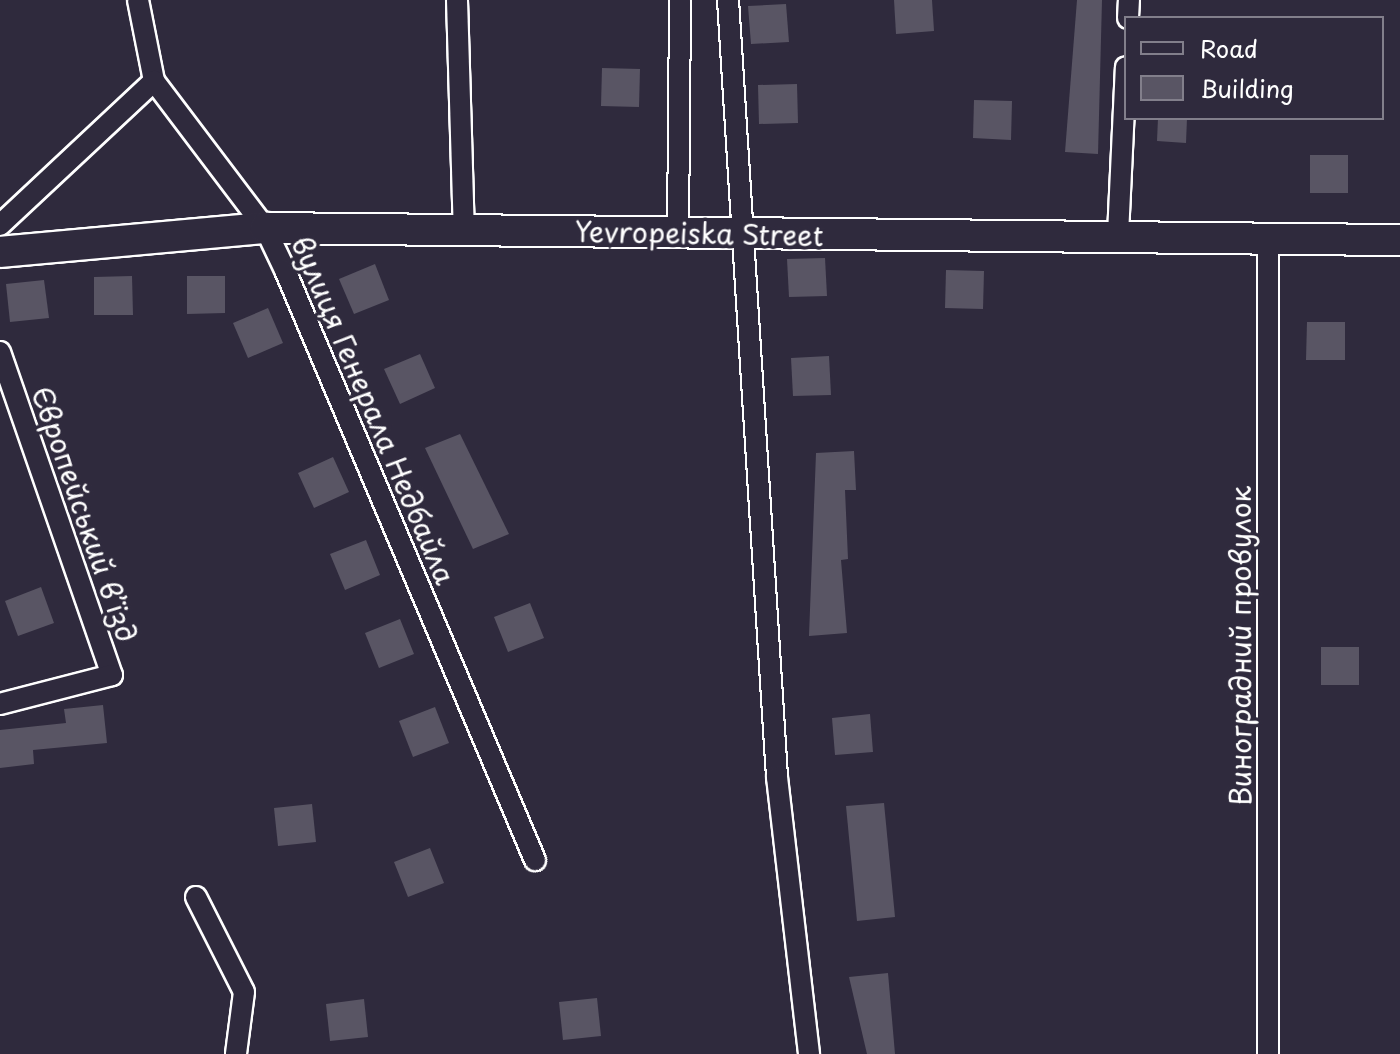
<!DOCTYPE html>
<html>
<head>
<meta charset="utf-8">
<style>
	body { margin:0 }
	#map { position:relative; width:1400px; height:1054px; overflow:hidden; background:#2f2a3d; font-family:"Playpen Sans",sans-serif }
	div>[style] { position:absolute }
	.building>* { inset:0; background:#595564 }
	.roads { filter:drop-shadow(2px 0 #fff) drop-shadow(-2px 0 #fff) drop-shadow(0 2px #fff) drop-shadow(0 -2px #fff) }
	.street>* { height:20px; margin:-10px; padding:0 10px; transform-origin:10px; border-radius:10px; background:#2f2a3d }
	.secondary>* { height:30px; margin:-15px; padding:0 15px; transform-origin:15px; border-radius:15px; background:#2f2a3d }
	span { translate:-50% -50%; white-space:nowrap; text-align:center; line-height:1.15; -webkit-text-stroke:7px #2f2a3d; paint-order:stroke }
	.street-label { font-size:28px; color:#fff }
	.legend { position:absolute; left:1124px; top:16px; width:260px; height:104px; box-sizing:border-box; background:#2f2a3d; border:2px solid #827f8b; margin:0; padding:10px 14px; list-style:none; font-size:24px; color:#fff }
	.legend li { display:flex; align-items:center; gap:16px; height:40px }
	.legend b { width:40px; border:2px solid #827f8b }
</style>
</head>
<body>
<div id="map">
	<div class="building">
		<div style="clip-path:polygon(894px 0,932px 0,934px 31px,896px 34px)"></div>
		<div style="clip-path:polygon(1077px 0,1102px 0,1098px 154px,1065px 152px)"></div>
		<div style="clip-path:polygon(786px 4px,789px 42px,751px 44px,748px 6px)"></div>
		<div style="clip-path:polygon(602px 68px,640px 69px,639px 107px,601px 106px)"></div>
		<div style="clip-path:polygon(797px 84px,798px 123px,759px 124px,758px 85px)"></div>
		<div style="clip-path:polygon(974px 100px,1012px 101px,1011px 140px,973px 138px)"></div>
		<div style="clip-path:polygon(1158px 118px,1187px 118px,1186px 143px,1157px 141px)"></div>
		<div style="clip-path:polygon(1310px 155px,1348px 155px,1348px 193px,1310px 193px)"></div>
		<div style="clip-path:polygon(825px 258px,827px 296px,789px 297px,787px 259px)"></div>
		<div style="clip-path:polygon(375px 264px,389px 300px,354px 314px,339px 279px)"></div>
		<div style="clip-path:polygon(946px 270px,984px 271px,983px 309px,945px 308px)"></div>
		<div style="clip-path:polygon(132px 276px,133px 315px,94px 315px,94px 277px)"></div>
		<div style="clip-path:polygon(187px 276px,225px 276px,225px 313px,187px 314px)"></div>
		<div style="clip-path:polygon(44px 280px,49px 318px,10px 322px,6px 284px)"></div>
		<div style="clip-path:polygon(268px 308px,283px 343px,248px 358px,233px 323px)"></div>
		<div style="clip-path:polygon(1307px 322px,1345px 322px,1345px 360px,1306px 360px)"></div>
		<div style="clip-path:polygon(420px 354px,435px 388px,400px 404px,384px 369px)"></div>
		<div style="clip-path:polygon(829px 356px,831px 395px,793px 396px,791px 358px)"></div>
		<div style="clip-path:polygon(460px 434px,509px 534px,473px 549px,425px 448px)"></div>
		<div style="clip-path:polygon(854px 451px,856px 490px,845px 490px,848px 559px,841px 560px,847px 633px,809px 636px,816px 453px)"></div>
		<div style="clip-path:polygon(333px 457px,349px 492px,314px 508px,298px 473px)"></div>
		<div style="clip-path:polygon(366px 540px,380px 575px,345px 590px,330px 554px)"></div>
		<div style="clip-path:polygon(41px 587px,54px 623px,18px 636px,5px 601px)"></div>
		<div style="clip-path:polygon(530px 603px,544px 638px,508px 652px,494px 617px)"></div>
		<div style="clip-path:polygon(400px 619px,414px 654px,379px 668px,365px 633px)"></div>
		<div style="clip-path:polygon(1321px 647px,1359px 647px,1359px 685px,1321px 685px)"></div>
		<div style="clip-path:polygon(103px 705px,107px 743px,33px 750px,34px 764px,0 768px,0 730px,66px 723px,64px 709px)"></div>
		<div style="clip-path:polygon(435px 707px,449px 743px,413px 757px,399px 721px)"></div>
		<div style="clip-path:polygon(870px 714px,873px 752px,835px 755px,832px 718px)"></div>
		<div style="clip-path:polygon(884px 803px,895px 917px,857px 921px,846px 806px)"></div>
		<div style="clip-path:polygon(312px 804px,316px 842px,278px 846px,274px 808px)"></div>
		<div style="clip-path:polygon(430px 848px,444px 883px,408px 897px,394px 862px)"></div>
		<div style="clip-path:polygon(888px 973px,895px 1054px,867px 1054px,849px 977px)"></div>
		<div style="clip-path:polygon(597px 998px,601px 1036px,563px 1040px,559px 1002px)"></div>
		<div style="clip-path:polygon(364px 999px,368px 1037px,330px 1041px,326px 1004px)"></div>
	</div>
	<div class="roads">
		<div class="street">
			<div style="left:138px;top:0;width:83px;rotate:78.8deg"></div>
			<div style="left:154px;top:81px;width:184px;rotate:52.9deg"></div>
			<div style="left:265px;top:228px;width:47px;rotate:64.5deg"></div>
			<div style="left:285px;top:270px;width:641px;rotate:67.04deg"></div>
			<div style="left:457px;top:0;width:230px;rotate:88.3deg"></div>
			<div style="left:728px;top:0;width:779px;rotate:86.39deg"></div>
			<div style="left:777px;top:777px;width:279px;rotate:83.4deg"></div>
			<div style="left:1128px;top:18px;width:18px;rotate:-87deg"></div>
			<div style="left:0;top:225px;width:211px;rotate:-43.1deg"></div>
			<div style="left:678px;top:233px;width:233px;rotate:-89.5deg"></div>
			<div style="left:1118px;top:235px;width:168px;rotate:-87.3deg"></div>
			<div style="left:1268px;top:238px;width:816px;rotate:90deg"></div>
			<div style="left:0;top:352px;width:342px;rotate:70.9deg"></div>
			<div style="left:112px;top:675px;width:116px;rotate:165.5deg"></div>
			<div style="left:196px;top:897px;width:106px;rotate:63.2deg"></div>
			<div style="left:244px;top:992px;width:63px;rotate:97.4deg"></div>
		</div>
		<div class="secondary">
			<div style="left:0;top:252px;width:266px;rotate:-5.2deg"></div>
			<div style="left:265px;top:228px;width:1135px;rotate:0.61deg"></div>
		</div>
	</div>
	<div class="street-label">
		<span style="left:699px;top:233px;rotate:1deg">Yevropeiska Street</span>
		<span style="left:374px;top:410px;rotate:67deg">вулиця Генерала Недбайла</span>
		<span style="left:85px;top:514px;rotate:71deg">Європейський в’їзд</span>
		<span style="left:1240px;top:646px;rotate:-90deg">Виноградний провулок</span>
	</div>
	<ul class="legend">
	<li><b style="height:10px;background:#2f2a3d"></b>Road</li>
	<li><b style="height:22px;background:#595564"></b>Building</li>
	</ul>
</div>
</body>
</html>
